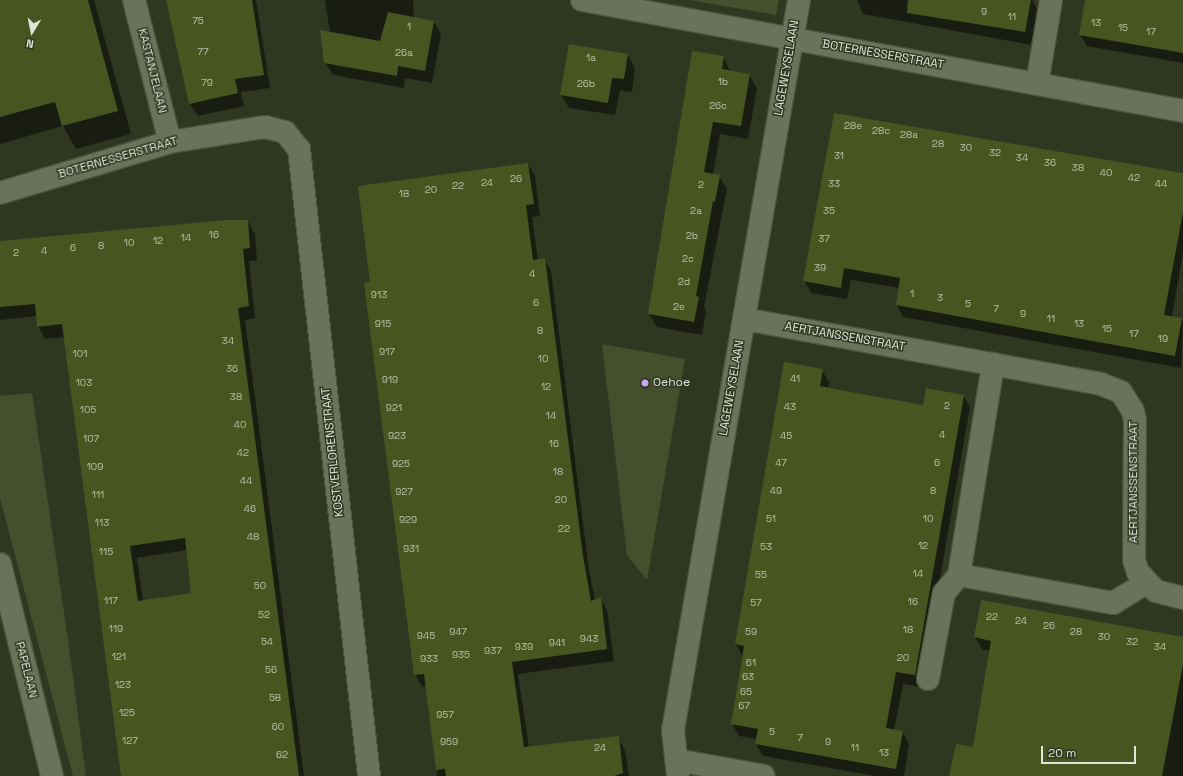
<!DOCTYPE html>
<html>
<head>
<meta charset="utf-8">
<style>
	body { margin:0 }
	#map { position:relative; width:1183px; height:776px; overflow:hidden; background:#303721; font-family:"Space Grotesk",sans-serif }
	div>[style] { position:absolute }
	.green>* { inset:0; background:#454f2d }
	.shadow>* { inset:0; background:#0007 }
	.building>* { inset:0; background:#475520 }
	.roads { filter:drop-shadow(1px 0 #4c523e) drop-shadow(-1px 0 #4c523e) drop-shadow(0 1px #4c523e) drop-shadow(0 -1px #4c523e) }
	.minor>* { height:22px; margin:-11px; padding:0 11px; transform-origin:11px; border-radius:11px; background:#6a735a }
	.dots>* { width:11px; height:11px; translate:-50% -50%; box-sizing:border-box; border:2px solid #303721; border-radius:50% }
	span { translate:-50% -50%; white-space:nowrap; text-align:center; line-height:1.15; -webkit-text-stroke:3px #303721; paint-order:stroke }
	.number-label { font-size:10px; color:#b9c0a8 }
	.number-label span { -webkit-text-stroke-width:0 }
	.street-label { font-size:12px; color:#dfe4d6 }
	.poi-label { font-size:12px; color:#dfe4d6 }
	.left { translate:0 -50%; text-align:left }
	.north { position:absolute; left:12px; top:12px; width:40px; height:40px; -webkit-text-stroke:3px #303721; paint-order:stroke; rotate:190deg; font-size:11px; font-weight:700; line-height:16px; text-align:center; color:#dfe4d6 }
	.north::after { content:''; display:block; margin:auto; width:14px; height:18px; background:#dfe4d6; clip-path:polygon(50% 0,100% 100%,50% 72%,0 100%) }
	.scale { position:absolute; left:1041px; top:746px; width:95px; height:18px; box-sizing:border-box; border:2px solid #dfe4d6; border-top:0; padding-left:5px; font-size:12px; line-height:14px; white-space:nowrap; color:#dfe4d6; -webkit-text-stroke:3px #303721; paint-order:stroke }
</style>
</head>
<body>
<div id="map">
	<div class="green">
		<div style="clip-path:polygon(690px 0,779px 0,776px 15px)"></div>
		<div style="clip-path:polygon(602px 344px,685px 359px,647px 580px,627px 555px)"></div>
		<div style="clip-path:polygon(32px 393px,68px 640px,86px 776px,73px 776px,0 498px,0 396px)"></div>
	</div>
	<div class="shadow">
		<div style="clip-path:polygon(0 0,94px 0,131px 134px,76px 149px,63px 126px,0 144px)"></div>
		<div style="clip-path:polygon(167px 0,256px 0,270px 88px,241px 92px,244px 106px,198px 116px,190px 104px)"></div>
		<div style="clip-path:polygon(325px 0,413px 0,414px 18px,434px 22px,441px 34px,432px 83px,405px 78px,404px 88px,333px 75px,325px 62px,330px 33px)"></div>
		<div style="clip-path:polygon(857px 0,1032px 0,1037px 9px,1031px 45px,863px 14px)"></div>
		<div style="clip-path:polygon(1086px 0,1183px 0,1183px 63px,1087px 46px,1080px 34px)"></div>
		<div style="clip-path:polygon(628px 55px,635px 69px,632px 92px,620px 91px,615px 115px,569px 108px,561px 95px)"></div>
		<div style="clip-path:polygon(723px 57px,731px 72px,749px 75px,757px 88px,748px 139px,720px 134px,713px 175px,719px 176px,727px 189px,704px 307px,706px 311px,702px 335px,657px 327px,649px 314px)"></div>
		<div style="clip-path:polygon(834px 114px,1183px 174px,1183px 252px,1172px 317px,1181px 319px,1183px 322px,1181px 368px,903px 317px,897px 305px,900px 288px,851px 280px,847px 299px,811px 293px,804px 281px)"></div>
		<div style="clip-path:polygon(528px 164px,535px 176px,540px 216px,532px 217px,538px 260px,544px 259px,551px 271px,589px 570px,595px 600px,600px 598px,607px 610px,614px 661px,518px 674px,529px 748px,618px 738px,625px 750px,629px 776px,437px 776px,426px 686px,422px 687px,415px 674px,371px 283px)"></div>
		<div style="clip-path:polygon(evenodd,248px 221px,255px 234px,257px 261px,249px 261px,255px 318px,245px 320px,304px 776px,122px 776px,65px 337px,45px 339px,38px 326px,37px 316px,0 320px,0 251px,248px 221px,187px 550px,192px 594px,143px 601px,137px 558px,187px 550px)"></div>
		<div style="clip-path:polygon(822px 370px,829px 382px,828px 388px,924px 406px,963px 395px,970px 407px,921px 687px,903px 684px,894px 730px,903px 732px,909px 744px,904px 776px,875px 776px,763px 756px,756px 744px,757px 739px,739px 736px,732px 724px,742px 656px,736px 644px)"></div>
		<div style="clip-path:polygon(975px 637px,1183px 638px,1183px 776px,950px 776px,974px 748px,990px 651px,982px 649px)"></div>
	</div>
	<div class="building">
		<div style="clip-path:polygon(0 0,88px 0,118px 111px,62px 126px,55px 102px,0 117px)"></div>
		<div style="clip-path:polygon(166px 0,252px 0,264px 75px,235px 79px,238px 93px,189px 104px)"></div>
		<div style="clip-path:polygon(908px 0,1031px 0,1025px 32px,907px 13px)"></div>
		<div style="clip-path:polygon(1085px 0,1183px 0,1183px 53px,1079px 35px)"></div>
		<div style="clip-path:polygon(388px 12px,434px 21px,425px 71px,398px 66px,397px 76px,324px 63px,320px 30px,380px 41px)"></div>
		<div style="clip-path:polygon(569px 44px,628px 54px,624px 79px,612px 78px,608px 103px,560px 95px)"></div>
		<div style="clip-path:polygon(692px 51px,724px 56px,722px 69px,750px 74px,741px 126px,713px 122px,704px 172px,720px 175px,715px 202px,713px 201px,696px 296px,699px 297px,694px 322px,648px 314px)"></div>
		<div style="clip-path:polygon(834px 113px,1183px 173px,1183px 212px,1164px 315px,1182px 318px,1175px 356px,896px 305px,900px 278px,844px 268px,841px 288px,803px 281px)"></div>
		<div style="clip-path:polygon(528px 163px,534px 204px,526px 205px,533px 260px,545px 258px,583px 556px,591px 601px,601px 597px,607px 649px,512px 662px,524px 747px,619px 736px,623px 773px,614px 776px,446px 776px,445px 769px,436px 770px,424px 674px,414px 675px,364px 283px,370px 282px,358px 186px)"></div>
		<div style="clip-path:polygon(evenodd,227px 220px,248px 220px,250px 248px,243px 249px,249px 306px,238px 308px,299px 776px,121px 776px,62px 324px,37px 327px,35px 304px,0 307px,0 241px,227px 220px,185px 538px,191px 593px,138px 601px,130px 546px,185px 538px)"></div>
		<div style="clip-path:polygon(784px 362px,823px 369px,820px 386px,851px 392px,923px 405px,926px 388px,964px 395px,915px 675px,896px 672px,886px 728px,903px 731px,896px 769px,755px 744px,758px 729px,731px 724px,744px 646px,735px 644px)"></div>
		<div style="clip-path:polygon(981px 600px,1183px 637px,1183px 664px,1162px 776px,949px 776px,956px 744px,973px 747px,991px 641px,974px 637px)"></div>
	</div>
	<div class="roads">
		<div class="minor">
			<div style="left:134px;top:0;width:146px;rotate:75.8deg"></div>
			<div style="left:582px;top:0;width:611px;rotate:10.46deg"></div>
			<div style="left:1037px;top:84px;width:85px;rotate:-80.5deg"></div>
			<div style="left:0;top:193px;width:177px;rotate:-16.7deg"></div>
			<div style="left:170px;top:142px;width:96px;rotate:-9deg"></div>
			<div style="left:265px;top:127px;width:21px;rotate:14deg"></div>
			<div style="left:285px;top:132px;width:22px;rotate:51deg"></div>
			<div style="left:299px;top:149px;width:631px;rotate:83.63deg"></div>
			<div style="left:744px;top:319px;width:363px;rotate:10.3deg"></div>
			<div style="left:1101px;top:384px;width:22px;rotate:22deg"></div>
			<div style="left:1121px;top:392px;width:22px;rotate:58deg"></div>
			<div style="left:1133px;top:411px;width:10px;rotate:79deg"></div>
			<div style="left:1135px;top:421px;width:139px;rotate:90.4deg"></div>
			<div style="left:1134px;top:560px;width:13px;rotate:72deg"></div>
			<div style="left:1138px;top:572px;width:26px;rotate:47deg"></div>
			<div style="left:1156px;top:591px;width:28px;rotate:15deg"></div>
			<div style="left:0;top:564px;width:218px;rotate:76.2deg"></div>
			<div style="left:959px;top:575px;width:214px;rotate:-80.8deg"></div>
			<div style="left:928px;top:679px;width:87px;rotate:-79.5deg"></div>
			<div style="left:944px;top:593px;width:23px;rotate:-50deg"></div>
			<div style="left:959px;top:575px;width:157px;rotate:10.3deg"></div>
			<div style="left:1113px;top:603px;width:39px;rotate:-31deg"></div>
			<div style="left:676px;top:760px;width:89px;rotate:10.3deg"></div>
			<div style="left:678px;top:776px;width:46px;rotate:-96.2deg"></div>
			<div style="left:673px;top:730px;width:741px;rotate:-80.21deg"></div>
		</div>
	</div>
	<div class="dots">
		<div style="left:645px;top:383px;background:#c5a7f1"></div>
	</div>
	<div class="number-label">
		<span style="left:984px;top:12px">9</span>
		<span style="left:1012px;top:17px">11</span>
		<span style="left:198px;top:21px">75</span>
		<span style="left:1096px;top:23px">13</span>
		<span style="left:409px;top:27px">1</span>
		<span style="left:1123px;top:28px">15</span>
		<span style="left:1151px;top:32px">17</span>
		<span style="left:203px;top:52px">77</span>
		<span style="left:404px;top:53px">26a</span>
		<span style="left:591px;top:58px">1a</span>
		<span style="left:723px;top:82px">1b</span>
		<span style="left:207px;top:83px">79</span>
		<span style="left:586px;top:84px">26b</span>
		<span style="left:718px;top:106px">26c</span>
		<span style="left:853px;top:126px">28e</span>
		<span style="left:881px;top:131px">28c</span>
		<span style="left:909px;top:135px">28a</span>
		<span style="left:938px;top:144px">28</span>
		<span style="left:966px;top:148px">30</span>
		<span style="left:995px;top:153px">32</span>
		<span style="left:839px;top:156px">31</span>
		<span style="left:1022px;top:158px">34</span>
		<span style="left:1050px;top:163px">36</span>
		<span style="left:1078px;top:168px">38</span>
		<span style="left:1106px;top:173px">40</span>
		<span style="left:1134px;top:178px">42</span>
		<span style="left:516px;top:179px">26</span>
		<span style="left:487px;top:183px">24</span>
		<span style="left:834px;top:184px">33</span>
		<span style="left:1161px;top:184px">44</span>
		<span style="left:701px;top:185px">2</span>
		<span style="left:458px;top:186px">22</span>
		<span style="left:431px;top:190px">20</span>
		<span style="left:404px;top:194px">18</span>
		<span style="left:696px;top:211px">2a</span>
		<span style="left:829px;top:211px">35</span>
		<span style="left:214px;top:235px">16</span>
		<span style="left:692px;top:236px">2b</span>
		<span style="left:186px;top:238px">14</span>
		<span style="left:824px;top:239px">37</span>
		<span style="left:158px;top:241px">12</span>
		<span style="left:129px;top:243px">10</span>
		<span style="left:101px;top:246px">8</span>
		<span style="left:73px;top:248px">6</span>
		<span style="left:44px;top:251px">4</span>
		<span style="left:16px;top:253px">2</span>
		<span style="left:688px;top:259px">2c</span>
		<span style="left:820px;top:268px">39</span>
		<span style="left:532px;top:274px">4</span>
		<span style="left:684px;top:282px">2d</span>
		<span style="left:912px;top:294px">1</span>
		<span style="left:379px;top:295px">913</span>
		<span style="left:940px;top:298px">3</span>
		<span style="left:536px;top:303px">6</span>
		<span style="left:968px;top:304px">5</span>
		<span style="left:679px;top:307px">2e</span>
		<span style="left:996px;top:309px">7</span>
		<span style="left:1023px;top:314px">9</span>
		<span style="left:1051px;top:319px">11</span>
		<span style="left:383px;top:324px">915</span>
		<span style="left:1079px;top:324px">13</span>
		<span style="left:1107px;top:329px">15</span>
		<span style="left:540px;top:331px">8</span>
		<span style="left:1134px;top:334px">17</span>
		<span style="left:1163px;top:339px">19</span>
		<span style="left:228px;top:341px">34</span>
		<span style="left:387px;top:352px">917</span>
		<span style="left:80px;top:354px">101</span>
		<span style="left:543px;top:359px">10</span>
		<span style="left:232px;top:369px">36</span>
		<span style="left:795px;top:379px">41</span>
		<span style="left:390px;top:380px">919</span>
		<span style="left:84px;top:383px">103</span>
		<span style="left:546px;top:387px">12</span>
		<span style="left:236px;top:397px">38</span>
		<span style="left:947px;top:406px">2</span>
		<span style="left:790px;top:407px">43</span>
		<span style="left:394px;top:408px">921</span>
		<span style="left:88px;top:410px">105</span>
		<span style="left:551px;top:416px">14</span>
		<span style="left:240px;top:425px">40</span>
		<span style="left:942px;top:435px">4</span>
		<span style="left:397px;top:436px">923</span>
		<span style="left:786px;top:436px">45</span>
		<span style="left:91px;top:439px">107</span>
		<span style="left:554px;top:444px">16</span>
		<span style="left:243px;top:453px">42</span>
		<span style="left:781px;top:463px">47</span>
		<span style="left:937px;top:463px">6</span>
		<span style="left:401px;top:464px">925</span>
		<span style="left:95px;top:467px">109</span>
		<span style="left:558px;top:472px">18</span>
		<span style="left:246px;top:481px">44</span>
		<span style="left:776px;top:491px">49</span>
		<span style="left:933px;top:491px">8</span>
		<span style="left:404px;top:492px">927</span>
		<span style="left:98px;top:495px">111</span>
		<span style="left:561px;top:500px">20</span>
		<span style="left:250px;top:509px">46</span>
		<span style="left:771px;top:519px">51</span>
		<span style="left:928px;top:519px">10</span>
		<span style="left:408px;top:520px">929</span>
		<span style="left:102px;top:523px">113</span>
		<span style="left:564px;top:529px">22</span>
		<span style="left:253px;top:537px">48</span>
		<span style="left:923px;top:546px">12</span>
		<span style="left:766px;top:547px">53</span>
		<span style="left:411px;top:549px">931</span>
		<span style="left:106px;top:552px">115</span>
		<span style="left:918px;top:574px">14</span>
		<span style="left:761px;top:575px">55</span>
		<span style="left:260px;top:586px">50</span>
		<span style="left:111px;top:601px">117</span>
		<span style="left:913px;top:602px">16</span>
		<span style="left:756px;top:603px">57</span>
		<span style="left:264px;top:615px">52</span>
		<span style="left:992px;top:617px">22</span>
		<span style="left:1021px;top:621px">24</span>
		<span style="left:1049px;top:626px">26</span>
		<span style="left:116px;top:629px">119</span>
		<span style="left:908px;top:630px">18</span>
		<span style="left:458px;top:632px">947</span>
		<span style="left:751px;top:632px">59</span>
		<span style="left:1076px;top:632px">28</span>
		<span style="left:426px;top:636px">945</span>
		<span style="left:1104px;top:637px">30</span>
		<span style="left:589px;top:639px">943</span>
		<span style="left:267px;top:642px">54</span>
		<span style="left:1132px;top:642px">32</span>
		<span style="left:557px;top:643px">941</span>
		<span style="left:524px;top:647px">939</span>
		<span style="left:1160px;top:647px">34</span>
		<span style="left:493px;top:651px">937</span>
		<span style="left:461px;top:655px">935</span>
		<span style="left:119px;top:657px">121</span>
		<span style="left:903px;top:658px">20</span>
		<span style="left:429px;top:659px">933</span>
		<span style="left:751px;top:663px">61</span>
		<span style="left:271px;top:670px">56</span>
		<span style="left:748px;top:677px">63</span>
		<span style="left:123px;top:685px">123</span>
		<span style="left:746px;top:692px">65</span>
		<span style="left:275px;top:698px">58</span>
		<span style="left:744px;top:706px">67</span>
		<span style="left:127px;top:713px">125</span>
		<span style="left:445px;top:715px">957</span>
		<span style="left:278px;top:727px">60</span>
		<span style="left:772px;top:732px">5</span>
		<span style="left:800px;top:738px">7</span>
		<span style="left:130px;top:741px">127</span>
		<span style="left:449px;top:742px">959</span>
		<span style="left:828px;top:742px">9</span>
		<span style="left:600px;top:748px">24</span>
		<span style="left:855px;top:748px">11</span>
		<span style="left:884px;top:753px">13</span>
		<span style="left:282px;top:755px">62</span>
	</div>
	<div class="street-label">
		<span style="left:883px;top:55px;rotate:10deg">BOTERNESSERSTRAAT</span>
		<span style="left:787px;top:68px;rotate:-80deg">LAGEWEYSELAAN</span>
		<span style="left:152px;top:71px;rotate:76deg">KASTANJELAAN</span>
		<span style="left:118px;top:158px;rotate:-16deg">BOTERNESSERSTRAAT</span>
		<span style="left:845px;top:337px;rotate:10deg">AERTJANSSENSTRAAT</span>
		<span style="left:732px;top:388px;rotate:-80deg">LAGEWEYSELAAN</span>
		<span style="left:333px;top:452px;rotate:-96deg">KOSTVERLORENSTRAAT</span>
		<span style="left:1134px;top:482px;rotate:-90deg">AERTJANSSENSTRAAT</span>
		<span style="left:26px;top:670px;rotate:76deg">PAPELAAN</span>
	</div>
	<div class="poi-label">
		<span class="left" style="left:653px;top:383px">Oehoe</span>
	</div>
	<div class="north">N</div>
	<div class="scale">20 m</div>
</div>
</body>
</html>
